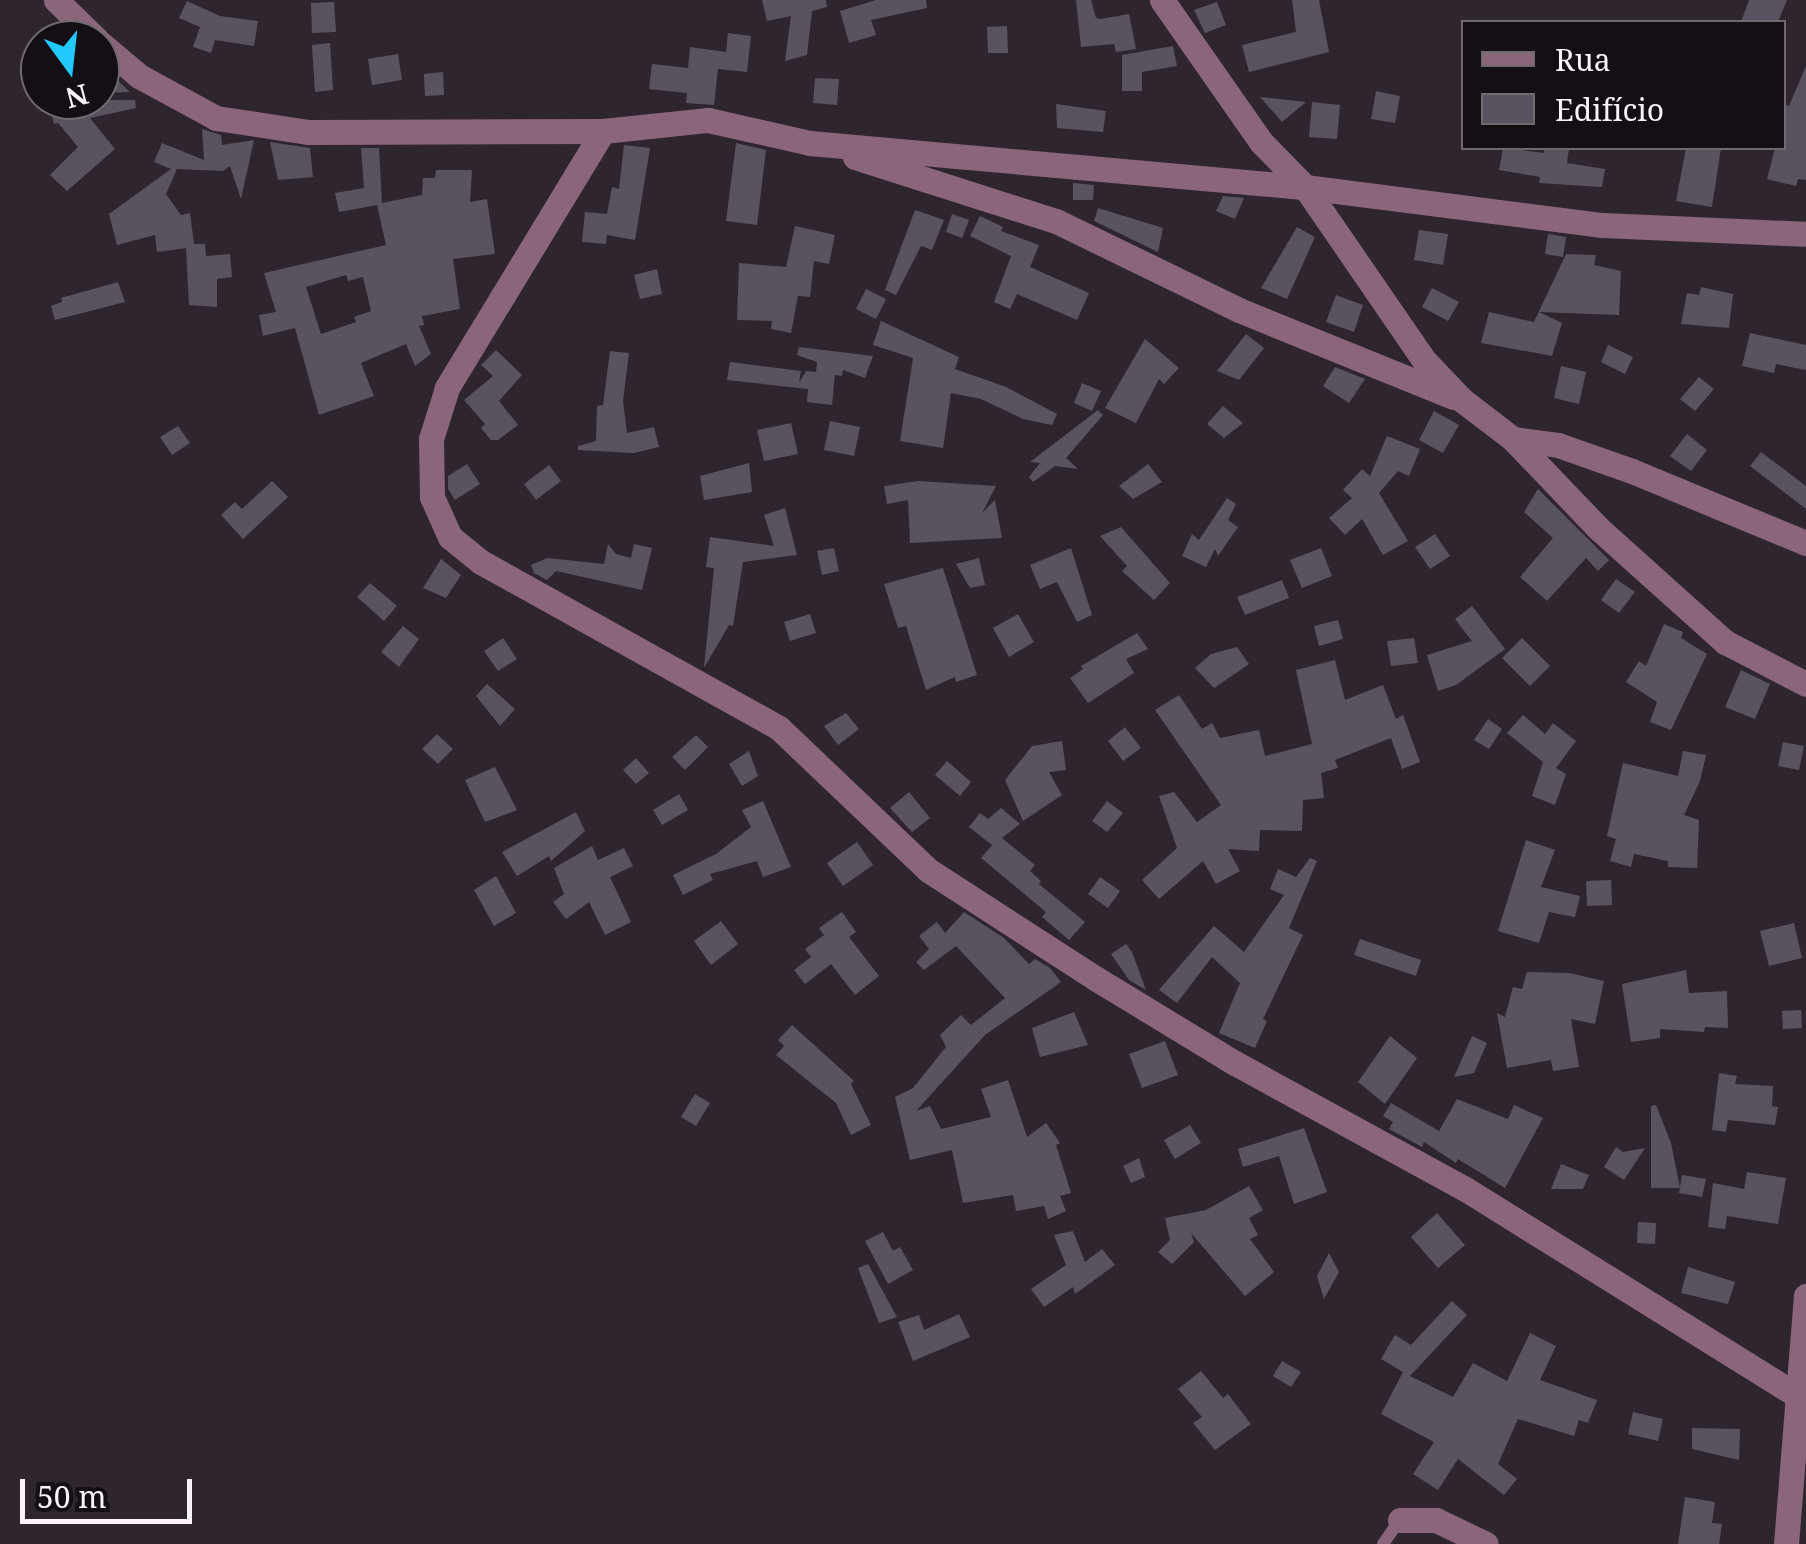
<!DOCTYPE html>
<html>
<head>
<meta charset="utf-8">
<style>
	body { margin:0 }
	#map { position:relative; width:1806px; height:1544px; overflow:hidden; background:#2e252f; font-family:"Noto Serif",serif }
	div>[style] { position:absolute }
	.building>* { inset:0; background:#595360 }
	.lane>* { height:12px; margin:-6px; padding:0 6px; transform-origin:6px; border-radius:6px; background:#8b667a }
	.street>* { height:25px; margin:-12.5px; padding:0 12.5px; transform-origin:12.5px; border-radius:12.5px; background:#8b667a }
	span { translate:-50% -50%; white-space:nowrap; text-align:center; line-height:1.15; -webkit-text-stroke:8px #140f14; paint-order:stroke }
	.legend { position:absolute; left:1461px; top:20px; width:325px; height:130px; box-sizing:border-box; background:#140f14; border:2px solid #706a70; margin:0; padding:12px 18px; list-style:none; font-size:30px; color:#f9f2f9 }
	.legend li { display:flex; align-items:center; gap:20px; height:50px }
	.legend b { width:50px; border:2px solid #706a70 }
	.north { position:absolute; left:20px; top:20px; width:100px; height:100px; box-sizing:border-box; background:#140f14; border:2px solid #706a70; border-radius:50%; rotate:165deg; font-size:28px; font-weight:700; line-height:40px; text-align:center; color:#f9f2f9 }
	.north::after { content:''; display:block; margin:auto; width:35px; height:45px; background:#23c9fe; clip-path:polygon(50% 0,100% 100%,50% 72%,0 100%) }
	.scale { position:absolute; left:20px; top:1479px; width:172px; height:45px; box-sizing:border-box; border:5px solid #f9f2f9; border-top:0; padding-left:12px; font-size:30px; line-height:35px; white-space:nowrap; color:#f9f2f9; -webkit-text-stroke:8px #140f14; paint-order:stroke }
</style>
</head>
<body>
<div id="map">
	<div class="building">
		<div style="clip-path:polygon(762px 0,826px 0,827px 7px,812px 11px,807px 55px,785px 61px,791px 16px,767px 21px)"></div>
		<div style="clip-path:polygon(876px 0,926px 0,927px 8px,871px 20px,876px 35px,849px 43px,840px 11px)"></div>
		<div style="clip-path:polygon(1076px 0,1091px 0,1096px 18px,1101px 19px,1129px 14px,1136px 49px,1116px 52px,1114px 44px,1081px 47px)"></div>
		<div style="clip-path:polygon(1292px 0,1319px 0,1329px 52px,1249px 72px,1242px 45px,1296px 32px)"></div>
		<div style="clip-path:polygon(1749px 0,1787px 0,1778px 22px,1741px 22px)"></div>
		<div style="clip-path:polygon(187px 1px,220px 16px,258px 21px,254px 46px,215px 40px,211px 53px,193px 47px,200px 27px,179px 18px)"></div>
		<div style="clip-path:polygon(334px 2px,336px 32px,312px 33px,311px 3px)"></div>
		<div style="clip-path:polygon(1217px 2px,1226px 25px,1205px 33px,1194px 10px)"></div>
		<div style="clip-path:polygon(1007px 26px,1008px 53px,988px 53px,987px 27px)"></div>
		<div style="clip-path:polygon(728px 33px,751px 36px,747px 72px,718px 69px,714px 105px,686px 103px,687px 93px,649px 89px,652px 64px,688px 68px,690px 47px,726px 52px)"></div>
		<div style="clip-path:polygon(330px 43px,333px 90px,315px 92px,312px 45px)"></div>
		<div style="clip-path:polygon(1173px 46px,1177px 66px,1142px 72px,1142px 91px,1122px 91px,1122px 55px)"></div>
		<div style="clip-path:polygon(398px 54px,402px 80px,372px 85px,368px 59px)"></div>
		<div style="clip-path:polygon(1806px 66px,1806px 180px,1798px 179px,1796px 186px,1767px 179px,1775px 148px,1784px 148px,1784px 104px,1789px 106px)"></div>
		<div style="clip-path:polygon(443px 72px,444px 95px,425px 96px,424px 74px)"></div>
		<div style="clip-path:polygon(100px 74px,111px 74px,130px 92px,100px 93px)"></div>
		<div style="clip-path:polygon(815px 78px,839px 79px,837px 105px,813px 103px)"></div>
		<div style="clip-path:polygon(1376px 91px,1400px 96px,1395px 123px,1371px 119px)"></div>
		<div style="clip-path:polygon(1260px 97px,1306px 102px,1282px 122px)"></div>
		<div style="clip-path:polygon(48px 100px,135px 100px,136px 108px,90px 118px,115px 149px,67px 191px,50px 175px,78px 147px,58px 123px,54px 124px)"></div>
		<div style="clip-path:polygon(1312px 102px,1340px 105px,1337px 139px,1309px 137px)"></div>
		<div style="clip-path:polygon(1056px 104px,1106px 111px,1103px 132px,1057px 128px)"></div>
		<div style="clip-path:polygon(202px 129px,221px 135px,222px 145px,254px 140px,241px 199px,230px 166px,223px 171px,177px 169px,166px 194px,181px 215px,190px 213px,194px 244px,205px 244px,206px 256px,230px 254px,232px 277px,217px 279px,217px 307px,189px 305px,186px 248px,157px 252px,155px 235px,117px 245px,109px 214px,171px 169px,154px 162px,162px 143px,204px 160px)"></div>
		<div style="clip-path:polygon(270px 142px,310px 148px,313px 177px,278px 180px)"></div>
		<div style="clip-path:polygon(736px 143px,766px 150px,757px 225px,726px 221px)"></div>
		<div style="clip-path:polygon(624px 145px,650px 148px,635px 240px,607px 235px,606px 244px,582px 242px,585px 212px,607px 214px,612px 187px,619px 189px)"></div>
		<div style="clip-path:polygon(evenodd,361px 148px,379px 148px,382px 203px,422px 195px,423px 178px,435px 178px,436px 170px,472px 170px,470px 202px,487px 199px,495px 254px,453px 259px,460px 309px,422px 316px,424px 325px,419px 326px,431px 354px,415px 366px,406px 344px,361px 363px,374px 396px,319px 415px,295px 328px,263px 336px,259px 315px,276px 312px,264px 273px,386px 245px,377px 205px,339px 212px,335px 193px,364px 188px,361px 148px,346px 275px,348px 281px,363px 277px,371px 311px,354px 317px,356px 322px,321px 334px,306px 287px,346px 275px)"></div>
		<div style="clip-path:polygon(1503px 148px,1544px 153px,1544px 148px,1569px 148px,1567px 163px,1605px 169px,1602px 187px,1539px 183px,1540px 177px,1499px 170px)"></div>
		<div style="clip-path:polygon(1686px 148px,1721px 148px,1712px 207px,1676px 201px)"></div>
		<div style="clip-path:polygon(1073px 183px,1094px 185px,1093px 200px,1073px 200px)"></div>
		<div style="clip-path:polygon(1223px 196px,1244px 198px,1235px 219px,1216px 211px)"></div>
		<div style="clip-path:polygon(1098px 208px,1163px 228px,1158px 252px,1094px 221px)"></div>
		<div style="clip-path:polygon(915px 210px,944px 220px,932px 250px,921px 246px,896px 295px,885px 290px)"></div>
		<div style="clip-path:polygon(952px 214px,969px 220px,962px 238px,946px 232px)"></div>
		<div style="clip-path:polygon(980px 216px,1003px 227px,1001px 231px,1039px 245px,1030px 267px,1089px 293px,1077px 320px,1017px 294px,1010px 309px,994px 302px,1011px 256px,970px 236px)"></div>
		<div style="clip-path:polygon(795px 226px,835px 235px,829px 264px,814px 261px,810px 297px,798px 296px,791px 333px,771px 329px,772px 321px,737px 320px,739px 263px,786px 267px)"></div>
		<div style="clip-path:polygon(1297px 227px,1315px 237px,1287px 299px,1261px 288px)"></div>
		<div style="clip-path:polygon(1419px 230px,1448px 234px,1443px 265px,1414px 260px)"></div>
		<div style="clip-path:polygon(1548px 234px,1566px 237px,1563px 257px,1545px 254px)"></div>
		<div style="clip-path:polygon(1566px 254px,1596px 255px,1594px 265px,1621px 271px,1619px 315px,1539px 312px,1562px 323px,1552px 356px,1481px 343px,1489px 312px,1534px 322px)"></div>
		<div style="clip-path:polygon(657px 269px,662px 294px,640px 299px,634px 275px)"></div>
		<div style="clip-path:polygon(118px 282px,125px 302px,55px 320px,51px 306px,62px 302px,61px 298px)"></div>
		<div style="clip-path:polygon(1701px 287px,1733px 294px,1729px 328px,1681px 324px,1687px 293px,1699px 295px)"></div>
		<div style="clip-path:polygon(1432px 288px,1459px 302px,1448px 321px,1422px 307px)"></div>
		<div style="clip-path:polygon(866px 289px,886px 299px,876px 319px,856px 309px)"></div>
		<div style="clip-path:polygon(1336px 295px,1363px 305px,1354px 332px,1326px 322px)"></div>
		<div style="clip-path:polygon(881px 321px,959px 357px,955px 369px,1006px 387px,1057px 414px,1052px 425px,1023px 419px,981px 399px,951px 393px,943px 448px,900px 441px,913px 358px,873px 345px)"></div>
		<div style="clip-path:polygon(1750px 333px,1806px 345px,1806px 370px,1776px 364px,1774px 373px,1742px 366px)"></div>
		<div style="clip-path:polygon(1246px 334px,1264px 348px,1239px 380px,1217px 371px)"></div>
		<div style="clip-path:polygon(1145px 339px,1179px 368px,1164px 384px,1159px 379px,1136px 423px,1105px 408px)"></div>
		<div style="clip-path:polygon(1608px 345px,1633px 357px,1625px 374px,1601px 362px)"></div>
		<div style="clip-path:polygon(799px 347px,873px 356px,865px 378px,843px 370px,842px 376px,835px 375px,832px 405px,807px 402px,808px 389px,727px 380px,730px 362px,801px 371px,799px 383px,806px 371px,816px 372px,817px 362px,797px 355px)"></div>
		<div style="clip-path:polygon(496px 350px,522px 375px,499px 401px,518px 425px,498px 440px,491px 440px,481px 428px,485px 424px,464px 400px,493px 376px,481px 365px)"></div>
		<div style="clip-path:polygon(610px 351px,629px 353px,623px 401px,627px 433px,654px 427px,659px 447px,634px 453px,578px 450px,578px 446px,596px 441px,597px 406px,603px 405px)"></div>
		<div style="clip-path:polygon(1561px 366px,1586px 372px,1579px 404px,1554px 398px)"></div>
		<div style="clip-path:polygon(1335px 367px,1365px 379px,1349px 403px,1323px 386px)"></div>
		<div style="clip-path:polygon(1699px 377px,1714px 389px,1695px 411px,1680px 399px)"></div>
		<div style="clip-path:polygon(1082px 383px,1101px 391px,1092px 411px,1074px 403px)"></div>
		<div style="clip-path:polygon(1223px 406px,1243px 423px,1224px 438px,1207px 424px)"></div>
		<div style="clip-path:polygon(1098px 410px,1103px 415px,1066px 458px,1078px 469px,1055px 466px,1033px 482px,1029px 477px,1040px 463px,1030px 462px)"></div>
		<div style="clip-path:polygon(1434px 411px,1459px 425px,1443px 453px,1419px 440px)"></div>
		<div style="clip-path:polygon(830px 421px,860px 427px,854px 456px,824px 450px)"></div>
		<div style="clip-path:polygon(791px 423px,798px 454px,764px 461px,757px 430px)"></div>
		<div style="clip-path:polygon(178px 426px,190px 443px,172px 455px,160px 437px)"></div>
		<div style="clip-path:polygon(1687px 434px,1707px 450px,1691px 471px,1670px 456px)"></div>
		<div style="clip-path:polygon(1387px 436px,1420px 449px,1409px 476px,1398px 471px,1379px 493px,1408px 541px,1383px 555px,1362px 519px,1345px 535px,1329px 518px,1352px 498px,1343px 490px,1362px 469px,1370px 476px)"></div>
		<div style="clip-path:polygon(1761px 452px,1806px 486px,1806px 509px,1750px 466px)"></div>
		<div style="clip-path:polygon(749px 463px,752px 492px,704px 500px,700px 476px)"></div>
		<div style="clip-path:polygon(467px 464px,480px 484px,455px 500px,448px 489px,448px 476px)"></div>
		<div style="clip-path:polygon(1148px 464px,1162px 482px,1133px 499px,1119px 486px)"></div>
		<div style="clip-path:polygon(549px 465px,561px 481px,536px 500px,524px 484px)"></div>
		<div style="clip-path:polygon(272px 481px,288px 497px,243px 539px,221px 515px,235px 502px,242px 509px)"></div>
		<div style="clip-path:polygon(918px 481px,996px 486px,982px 513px,995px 500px,1002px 538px,910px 543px,908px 500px,887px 504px,884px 486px)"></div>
		<div style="clip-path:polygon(1538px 489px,1609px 560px,1598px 571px,1586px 558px,1547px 601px,1520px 577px,1553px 538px,1524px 512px)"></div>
		<div style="clip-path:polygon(1227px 498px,1236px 504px,1228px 520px,1238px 527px,1218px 556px,1215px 549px,1206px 567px,1182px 556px,1192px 534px,1199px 540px)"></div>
		<div style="clip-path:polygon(785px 508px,797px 555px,743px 562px,733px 626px,729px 625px,704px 668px,714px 568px,706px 567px,710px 537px,774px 546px,764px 515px)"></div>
		<div style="clip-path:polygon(1121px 527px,1170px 583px,1154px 600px,1122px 571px,1127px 566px,1100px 536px)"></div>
		<div style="clip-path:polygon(1435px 534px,1450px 556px,1430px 569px,1415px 547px)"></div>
		<div style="clip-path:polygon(608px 544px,616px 554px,631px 558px,634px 544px,652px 548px,642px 590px,556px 571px,547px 580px,534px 573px,531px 565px,547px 558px,604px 564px)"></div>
		<div style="clip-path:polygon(834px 548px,839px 571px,822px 575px,817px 551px)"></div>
		<div style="clip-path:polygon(1071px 548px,1092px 615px,1077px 622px,1057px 582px,1040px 589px,1030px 565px)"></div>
		<div style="clip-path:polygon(1321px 548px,1332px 576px,1302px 588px,1290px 560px)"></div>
		<div style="clip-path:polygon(979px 558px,985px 585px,970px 588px,956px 564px)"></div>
		<div style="clip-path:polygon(441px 559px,461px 575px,446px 598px,423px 588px)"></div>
		<div style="clip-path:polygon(943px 568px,977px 675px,956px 682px,955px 677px,926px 690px,906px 626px,898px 628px,884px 584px)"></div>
		<div style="clip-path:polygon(1616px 579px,1635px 592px,1619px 613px,1601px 600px)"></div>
		<div style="clip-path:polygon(1282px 580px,1289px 598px,1245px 615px,1237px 597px)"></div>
		<div style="clip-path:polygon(370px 583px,397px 606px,384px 621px,357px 597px)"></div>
		<div style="clip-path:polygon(1472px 606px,1505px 649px,1456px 685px,1438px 691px,1427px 655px,1472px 641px,1455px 619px)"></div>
		<div style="clip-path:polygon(810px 614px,816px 633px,790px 641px,784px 622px)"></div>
		<div style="clip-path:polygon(1018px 614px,1034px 642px,1009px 657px,993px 628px)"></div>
		<div style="clip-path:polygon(1338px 620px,1343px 639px,1319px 646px,1314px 626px)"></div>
		<div style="clip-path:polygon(1664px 624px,1683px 632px,1681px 638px,1707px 654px,1671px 730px,1650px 722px,1657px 702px,1626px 682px,1639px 661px,1646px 666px)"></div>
		<div style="clip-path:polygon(403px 626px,419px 639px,399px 667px,381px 652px)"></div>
		<div style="clip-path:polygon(1137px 633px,1148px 649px,1126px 659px,1134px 673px,1088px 703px,1070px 678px,1083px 669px,1081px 666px)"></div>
		<div style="clip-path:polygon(503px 638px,517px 659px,498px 671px,484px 651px)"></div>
		<div style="clip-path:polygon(1414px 638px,1418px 663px,1391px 666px,1387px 641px)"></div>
		<div style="clip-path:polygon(1522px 638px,1550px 666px,1530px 686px,1502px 658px)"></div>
		<div style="clip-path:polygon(1237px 647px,1249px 664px,1214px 688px,1195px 668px,1211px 654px)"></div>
		<div style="clip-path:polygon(1335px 660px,1345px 700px,1383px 685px,1396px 719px,1403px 715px,1420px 762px,1402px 769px,1391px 738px,1335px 760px,1338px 768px,1321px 773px,1324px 798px,1303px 800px,1302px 831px,1260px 830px,1259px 851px,1228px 849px,1240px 871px,1216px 884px,1203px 861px,1159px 899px,1142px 880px,1177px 848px,1159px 796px,1174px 792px,1197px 822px,1221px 805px,1155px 710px,1179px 695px,1202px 729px,1212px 723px,1220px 738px,1259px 730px,1265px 756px,1312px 744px,1296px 670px)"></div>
		<div style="clip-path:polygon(1741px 670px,1770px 684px,1755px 719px,1725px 707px)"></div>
		<div style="clip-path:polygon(487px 684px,515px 709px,500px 726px,476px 696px)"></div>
		<div style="clip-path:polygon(846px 713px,859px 729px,838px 745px,824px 726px)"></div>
		<div style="clip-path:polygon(1523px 715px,1545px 734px,1553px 723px,1576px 741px,1556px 768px,1566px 774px,1555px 805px,1532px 796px,1543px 762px,1507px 733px)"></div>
		<div style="clip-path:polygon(1488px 719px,1502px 729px,1489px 749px,1474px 740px)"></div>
		<div style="clip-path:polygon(1125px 727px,1141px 748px,1123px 761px,1108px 741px)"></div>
		<div style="clip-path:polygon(437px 734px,453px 749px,438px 764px,422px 749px)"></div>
		<div style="clip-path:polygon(696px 735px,708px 747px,685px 770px,672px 757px)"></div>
		<div style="clip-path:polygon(1062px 741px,1066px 770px,1049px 772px,1062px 795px,1023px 821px,1005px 780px,1032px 746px)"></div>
		<div style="clip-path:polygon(1783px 742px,1804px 746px,1799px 770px,1778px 766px)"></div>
		<div style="clip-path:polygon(749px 751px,758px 776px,742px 786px,729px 764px)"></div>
		<div style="clip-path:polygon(1683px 751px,1706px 755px,1700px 781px,1684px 815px,1699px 820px,1697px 868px,1668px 867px,1668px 861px,1634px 854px,1631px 867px,1610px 861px,1616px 839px,1607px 836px,1623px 763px,1678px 776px)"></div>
		<div style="clip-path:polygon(636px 758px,649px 773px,636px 784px,623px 770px)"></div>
		<div style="clip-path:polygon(947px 761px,971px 782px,960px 796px,935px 775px)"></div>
		<div style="clip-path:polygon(495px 767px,517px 810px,485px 822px,465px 780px)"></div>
		<div style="clip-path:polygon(909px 792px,930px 818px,912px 832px,890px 808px)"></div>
		<div style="clip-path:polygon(679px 794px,688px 810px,662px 825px,653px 810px)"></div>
		<div style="clip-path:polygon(763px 801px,791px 867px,763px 877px,757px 861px,710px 874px,713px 880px,683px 895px,673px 875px,716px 854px,751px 827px,742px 810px)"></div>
		<div style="clip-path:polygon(1107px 801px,1123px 813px,1107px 832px,1092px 821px)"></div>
		<div style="clip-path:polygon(1001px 808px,1020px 824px,1002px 838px,1035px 865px,1030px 871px,1041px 881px,1039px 884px,1085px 922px,1069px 940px,1042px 917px,1046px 912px,981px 858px,992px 845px,969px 827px,980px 813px,988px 819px)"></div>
		<div style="clip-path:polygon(576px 812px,585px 831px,551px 861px,549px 856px,517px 876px,502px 852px)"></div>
		<div style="clip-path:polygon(1526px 840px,1555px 850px,1541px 887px,1580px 896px,1575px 917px,1549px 912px,1539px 943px,1498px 931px)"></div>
		<div style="clip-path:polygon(857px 842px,873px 865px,843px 886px,827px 863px)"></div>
		<div style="clip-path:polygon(592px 846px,598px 860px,624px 848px,633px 866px,610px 877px,631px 922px,605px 935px,589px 902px,566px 919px,553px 902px,564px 894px,554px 868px)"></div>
		<div style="clip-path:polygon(1310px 858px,1317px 861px,1289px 928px,1303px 935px,1263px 1019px,1267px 1021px,1255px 1048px,1219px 1033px,1240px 983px,1212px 957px,1177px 1003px,1159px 990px,1214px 926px,1244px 952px,1284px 895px,1270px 889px,1278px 869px,1296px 877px)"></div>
		<div style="clip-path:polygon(496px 876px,516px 913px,494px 926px,474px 890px)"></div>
		<div style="clip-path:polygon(1100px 877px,1120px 891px,1108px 908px,1088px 894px)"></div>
		<div style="clip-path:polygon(1611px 880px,1612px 905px,1587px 906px,1586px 881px)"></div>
		<div style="clip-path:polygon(842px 912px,856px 932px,849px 937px,879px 976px,855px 995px,831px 964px,805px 984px,794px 970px,811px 957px,805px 949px,824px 935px,819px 928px)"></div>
		<div style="clip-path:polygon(964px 912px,1004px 938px,1029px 964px,1035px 959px,1050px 968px,1061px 982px,985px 1035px,916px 1111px,930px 1106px,941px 1129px,991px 1117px,981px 1089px,1008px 1080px,1027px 1137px,1046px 1123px,1060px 1143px,1056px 1145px,1071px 1193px,1060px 1196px,1066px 1211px,1048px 1219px,1044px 1206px,1016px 1211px,1013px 1195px,963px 1203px,952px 1150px,910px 1160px,895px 1097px,913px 1088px,946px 1047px,940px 1035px,961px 1015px,971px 1025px,1005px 998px,956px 946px,924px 970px,916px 962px,929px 949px,919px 936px,937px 922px,945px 933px)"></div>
		<div style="clip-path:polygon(721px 921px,738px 944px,711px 965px,694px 941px)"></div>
		<div style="clip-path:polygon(1794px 923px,1802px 958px,1769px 966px,1760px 931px)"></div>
		<div style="clip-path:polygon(1360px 939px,1421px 960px,1416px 976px,1354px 955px)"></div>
		<div style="clip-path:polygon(1126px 944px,1132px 952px,1146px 990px,1129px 980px,1111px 954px)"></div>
		<div style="clip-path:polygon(1686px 970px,1689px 993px,1727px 991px,1728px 1028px,1705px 1027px,1704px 1032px,1660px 1029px,1660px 1038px,1631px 1042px,1622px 984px)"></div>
		<div style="clip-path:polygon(1527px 972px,1569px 973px,1604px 981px,1595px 1024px,1571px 1019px,1579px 1067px,1553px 1071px,1551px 1060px,1507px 1068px,1497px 1013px,1505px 1017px,1513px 987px,1522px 989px)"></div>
		<div style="clip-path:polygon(1801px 1010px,1802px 1028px,1783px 1029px,1782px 1011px)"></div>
		<div style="clip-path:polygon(1074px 1012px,1088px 1045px,1040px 1057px,1032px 1028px)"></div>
		<div style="clip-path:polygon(792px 1025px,854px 1081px,851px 1084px,871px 1125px,851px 1135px,836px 1103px,776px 1055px,784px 1046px,778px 1040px)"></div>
		<div style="clip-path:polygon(1390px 1036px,1417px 1058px,1385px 1104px,1358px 1082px)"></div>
		<div style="clip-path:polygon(1472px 1036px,1487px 1043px,1474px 1073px,1454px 1077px)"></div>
		<div style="clip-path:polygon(1165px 1041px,1178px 1075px,1142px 1088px,1129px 1054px)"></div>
		<div style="clip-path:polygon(1719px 1073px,1737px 1076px,1735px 1084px,1773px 1086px,1772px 1106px,1778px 1107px,1775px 1125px,1728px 1120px,1726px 1132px,1712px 1130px)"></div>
		<div style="clip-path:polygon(695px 1094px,710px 1103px,696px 1126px,681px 1117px)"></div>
		<div style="clip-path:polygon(1457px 1099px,1508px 1119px,1514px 1105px,1543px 1118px,1505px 1188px,1458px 1159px,1456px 1163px,1424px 1142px,1422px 1147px,1389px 1129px,1393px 1122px,1383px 1116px,1391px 1103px,1439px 1131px)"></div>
		<div style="clip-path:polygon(1656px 1105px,1671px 1143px,1680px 1188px,1651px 1188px,1651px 1106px)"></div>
		<div style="clip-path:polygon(1190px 1125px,1201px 1143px,1175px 1159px,1164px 1140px)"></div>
		<div style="clip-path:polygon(1304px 1128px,1327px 1192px,1294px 1204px,1279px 1156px,1243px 1167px,1238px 1149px)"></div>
		<div style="clip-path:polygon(1616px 1147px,1623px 1152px,1645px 1148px,1624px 1180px,1604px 1167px)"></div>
		<div style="clip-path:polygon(1139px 1158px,1145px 1177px,1131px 1183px,1123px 1166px)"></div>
		<div style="clip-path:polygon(1561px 1164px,1589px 1175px,1583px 1189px,1551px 1189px)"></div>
		<div style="clip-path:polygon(1747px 1172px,1786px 1178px,1778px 1224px,1727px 1216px,1725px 1229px,1708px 1227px,1713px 1183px,1744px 1189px)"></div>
		<div style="clip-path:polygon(1682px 1175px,1706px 1179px,1702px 1197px,1679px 1193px)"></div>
		<div style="clip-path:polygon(1249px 1186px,1263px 1210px,1249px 1218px,1258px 1235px,1250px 1239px,1274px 1272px,1245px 1296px,1191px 1233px,1194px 1242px,1172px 1264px,1158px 1252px,1170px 1240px,1165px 1218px,1206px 1210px)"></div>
		<div style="clip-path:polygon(1437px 1213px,1465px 1245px,1438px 1268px,1411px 1237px)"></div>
		<div style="clip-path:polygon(1638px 1222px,1656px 1223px,1655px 1244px,1637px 1243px)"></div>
		<div style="clip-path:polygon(1073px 1231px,1085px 1262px,1102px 1249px,1115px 1265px,1075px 1294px,1073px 1287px,1044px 1307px,1031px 1289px,1066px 1265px,1054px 1235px)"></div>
		<div style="clip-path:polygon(883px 1232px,893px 1251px,900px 1247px,913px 1270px,888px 1284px,865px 1241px)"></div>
		<div style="clip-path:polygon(1329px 1253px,1339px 1272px,1324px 1299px,1317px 1276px)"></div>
		<div style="clip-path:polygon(868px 1264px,897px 1317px,879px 1323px,858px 1268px)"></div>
		<div style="clip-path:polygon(1688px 1267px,1735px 1282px,1728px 1304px,1681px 1293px)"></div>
		<div style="clip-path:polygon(1452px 1301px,1467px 1315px,1410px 1376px,1453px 1397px,1473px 1363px,1507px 1381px,1530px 1333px,1556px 1346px,1540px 1380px,1597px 1400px,1588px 1423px,1579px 1420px,1574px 1436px,1518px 1419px,1498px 1464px,1517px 1479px,1504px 1495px,1458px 1459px,1438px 1490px,1413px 1474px,1434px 1442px,1381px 1414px,1403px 1372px,1381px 1359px,1395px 1335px,1411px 1345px)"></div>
		<div style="clip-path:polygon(959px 1314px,970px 1337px,913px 1361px,898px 1322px,919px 1315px,924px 1330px)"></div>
		<div style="clip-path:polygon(1282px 1361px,1301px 1372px,1291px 1387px,1273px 1376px)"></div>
		<div style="clip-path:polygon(1201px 1371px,1223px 1398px,1228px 1394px,1251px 1424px,1215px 1450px,1193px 1423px,1202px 1417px,1178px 1389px)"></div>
		<div style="clip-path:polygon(1633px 1412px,1663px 1419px,1658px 1441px,1628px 1434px)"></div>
		<div style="clip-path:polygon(1692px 1428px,1740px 1429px,1739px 1460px,1692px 1449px)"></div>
		<div style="clip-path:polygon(1685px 1497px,1715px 1502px,1712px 1523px,1722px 1524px,1719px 1544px,1678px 1544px)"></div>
	</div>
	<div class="lane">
		<div style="left:1383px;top:1544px;width:29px;rotate:-55deg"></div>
	</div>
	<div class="street">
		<div style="left:56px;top:0;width:57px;rotate:44.3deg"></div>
		<div style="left:1162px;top:0;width:173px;rotate:55.1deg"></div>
		<div style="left:1261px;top:142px;width:63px;rotate:45.6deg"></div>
		<div style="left:1305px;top:187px;width:210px;rotate:55.5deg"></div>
		<div style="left:1424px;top:360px;width:55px;rotate:46.5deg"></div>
		<div style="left:1462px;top:400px;width:64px;rotate:37.4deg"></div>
		<div style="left:1513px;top:439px;width:123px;rotate:46.3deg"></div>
		<div style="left:1598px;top:528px;width:171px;rotate:41.9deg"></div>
		<div style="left:1725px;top:642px;width:91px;rotate:27.4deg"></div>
		<div style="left:100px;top:43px;width:51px;rotate:40.2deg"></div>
		<div style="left:139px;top:76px;width:88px;rotate:28.6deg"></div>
		<div style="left:216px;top:118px;width:94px;rotate:8.6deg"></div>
		<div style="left:309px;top:132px;width:294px;rotate:-0.2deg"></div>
		<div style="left:603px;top:131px;width:106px;rotate:-6deg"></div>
		<div style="left:708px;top:120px;width:105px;rotate:12.7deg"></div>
		<div style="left:810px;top:143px;width:497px;rotate:5.1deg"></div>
		<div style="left:1305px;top:187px;width:300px;rotate:7.3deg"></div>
		<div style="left:1603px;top:225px;width:203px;rotate:2.5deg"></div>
		<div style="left:603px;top:131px;width:301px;rotate:121.3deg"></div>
		<div style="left:447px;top:388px;width:53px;rotate:107.4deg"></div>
		<div style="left:431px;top:439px;width:58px;rotate:89deg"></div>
		<div style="left:432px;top:497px;width:44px;rotate:65.8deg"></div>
		<div style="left:450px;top:537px;width:40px;rotate:39deg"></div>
		<div style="left:481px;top:562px;width:341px;rotate:29.1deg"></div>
		<div style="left:779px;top:728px;width:206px;rotate:43.6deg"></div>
		<div style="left:928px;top:870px;width:199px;rotate:32.9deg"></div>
		<div style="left:1095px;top:978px;width:164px;rotate:31.3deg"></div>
		<div style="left:1235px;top:1063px;width:264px;rotate:28.7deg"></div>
		<div style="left:1467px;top:1190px;width:399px;rotate:31.9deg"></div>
		<div style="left:855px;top:157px;width:211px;rotate:17.7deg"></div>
		<div style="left:1056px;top:221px;width:203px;rotate:25.9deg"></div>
		<div style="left:1239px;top:310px;width:231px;rotate:22.1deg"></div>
		<div style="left:1513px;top:439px;width:45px;rotate:7.6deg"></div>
		<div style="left:1558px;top:445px;width:78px;rotate:19.4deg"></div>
		<div style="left:1632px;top:471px;width:188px;rotate:22.5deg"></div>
		<div style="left:1400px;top:1520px;width:36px"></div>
		<div style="left:1436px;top:1520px;width:55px;rotate:25.6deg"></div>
		<div style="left:1786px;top:1544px;width:249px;rotate:-85.4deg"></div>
	</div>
	<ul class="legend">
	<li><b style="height:12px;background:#8b667a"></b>Rua</li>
	<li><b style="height:28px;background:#595360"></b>Edifício</li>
	</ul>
	<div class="north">N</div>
	<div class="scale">50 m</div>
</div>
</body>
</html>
